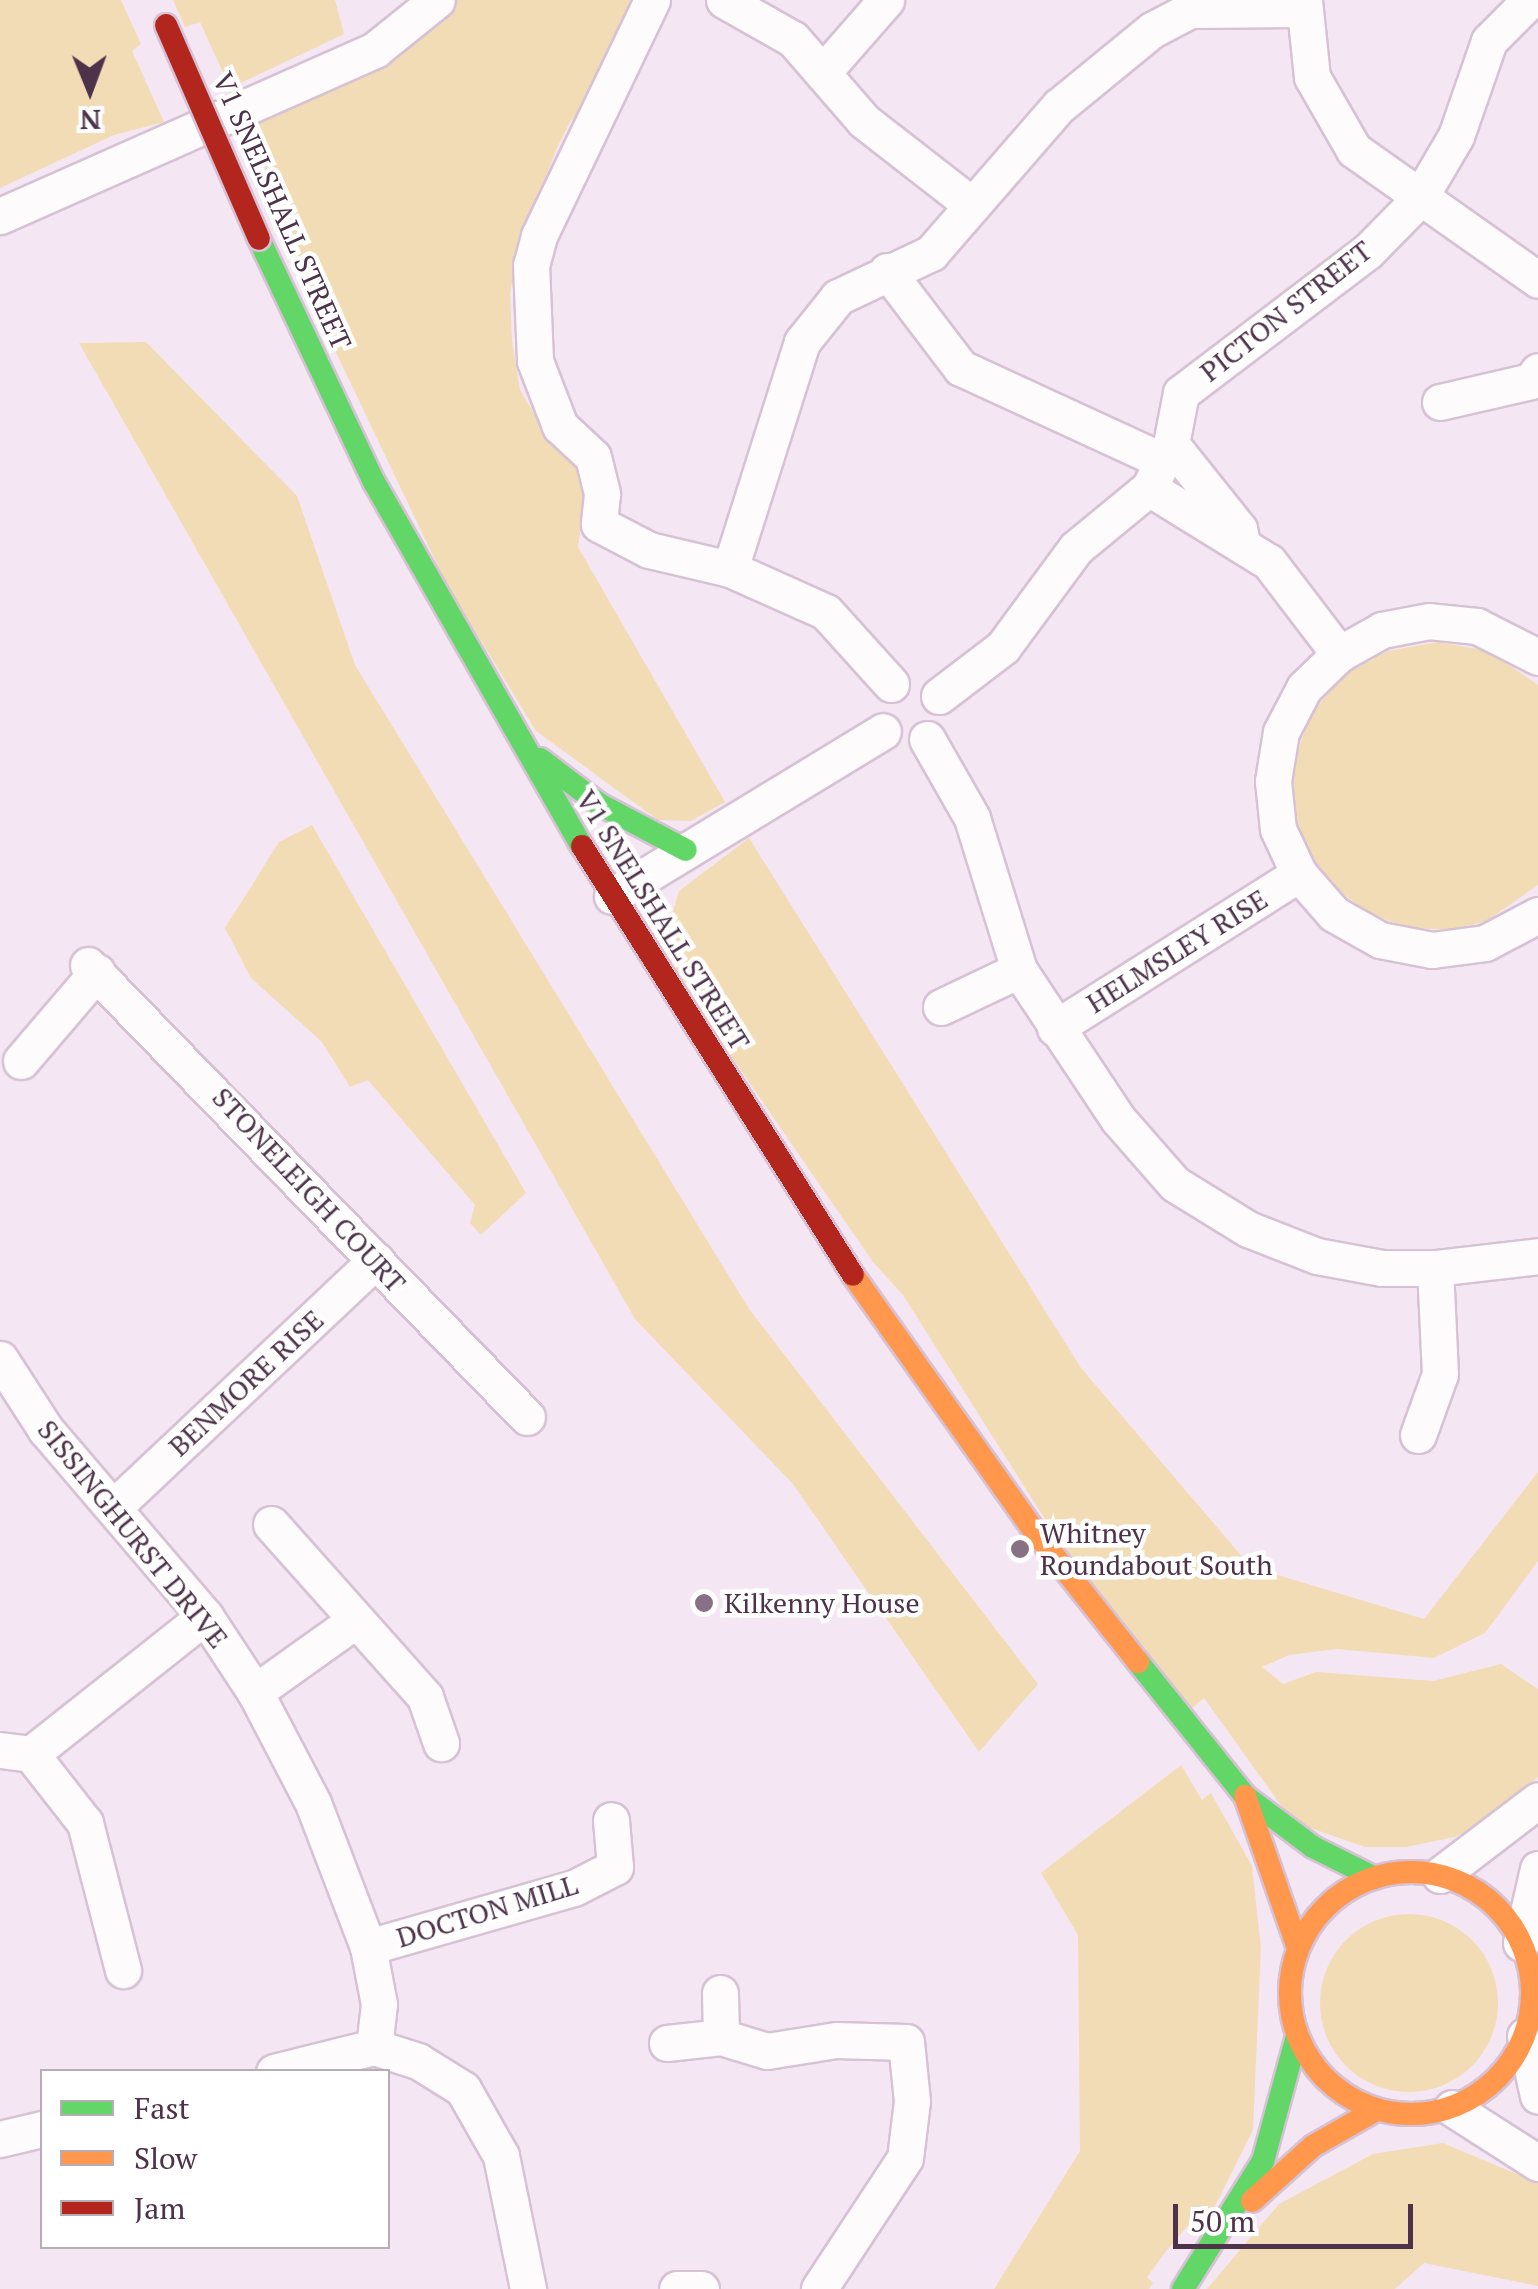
<!DOCTYPE html>
<html>
<head>
<meta charset="utf-8">
<style>
	body { margin:0 }
	#map { position:relative; width:1538px; height:2289px; overflow:hidden; background:#f5e6f3; font-family:"PT Serif",serif }
	div>[style] { position:absolute }
	.green>* { inset:0; background:#f2dcb5 }
	.round { border-radius:50% }
	.roads { filter:drop-shadow(2px 0 #d6c2d4) drop-shadow(-2px 0 #d6c2d4) drop-shadow(0 2px #d6c2d4) drop-shadow(0 -2px #d6c2d4) }
	.street>* { height:35px; margin:-17.5px; padding:0 17.5px; transform-origin:17.5px; border-radius:17.5px; background:#fefbfd }
	.fast>* { height:22px; margin:-11px; padding:0 11px; transform-origin:11px; border-radius:11px; background:#63d668 }
	.slow>* { height:22px; margin:-11px; padding:0 11px; transform-origin:11px; border-radius:11px; background:#ff974d }
	.slow>.ring { margin:-11px; padding:0; box-sizing:content-box; background:none; border:22px solid #ff974d; border-radius:50% }
	.jam>* { height:22px; margin:-11px; padding:0 11px; transform-origin:11px; border-radius:11px; background:#b3261e }
	.bridges { filter:drop-shadow(2px 0 #d6c2d4) drop-shadow(-2px 0 #d6c2d4) drop-shadow(0 2px #d6c2d4) drop-shadow(0 -2px #d6c2d4) }
	.jam-bridge>* { height:22px; margin:-11px; padding:0 11px; transform-origin:11px; border-radius:11px; background:#b3261e }
	.dots>* { width:28px; height:28px; translate:-50% -50%; box-sizing:border-box; border:5px solid #fff; border-radius:50% }
	span { translate:-50% -50%; white-space:nowrap; text-align:center; line-height:1.15; -webkit-text-stroke:9px #fff; paint-order:stroke }
	.street-label { font-size:28px; color:#4d324a }
	.poi-label { font-size:28px; color:#4d324a }
	.left { translate:0 -50%; text-align:left }
	.legend { position:absolute; left:40px; top:2069px; width:350px; height:180px; box-sizing:border-box; background:#fff; border:2px solid #b8adb7; margin:0; padding:12px 18px; list-style:none; font-size:30px; color:#4d324a }
	.legend li { display:flex; align-items:center; gap:20px; height:50px }
	.legend b { width:50px; border:2px solid #b8adb7 }
	.north { position:absolute; left:40px; top:40px; width:100px; height:100px; -webkit-text-stroke:8px #fff; paint-order:stroke; rotate:179deg; font-size:28px; font-weight:700; line-height:40px; text-align:center; color:#4d324a }
	.north::after { content:''; display:block; margin:auto; width:35px; height:45px; background:#4d324a; clip-path:polygon(50% 0,100% 100%,50% 72%,0 100%) }
	.scale { position:absolute; left:1173px; top:2204px; width:240px; height:45px; box-sizing:border-box; border:5px solid #4d324a; border-top:0; padding-left:12px; font-size:30px; line-height:35px; white-space:nowrap; color:#4d324a; -webkit-text-stroke:8px #fff; paint-order:stroke }
</style>
</head>
<body>
<div id="map">
	<div class="green">
		<div style="clip-path:polygon(0 0,121px 0,141px 44px,132px 51px,164px 122px,114px 135px,0 188px)"></div>
		<div style="clip-path:polygon(173px 0,335px 0,344px 34px,230px 88px,200px 22px,185px 27px)"></div>
		<div style="clip-path:polygon(449px 0,633px 0,581px 116px,571px 120px,556px 150px,518px 252px,510px 293px,512px 341px,520px 390px,548px 437px,576px 462px,585px 494px,578px 547px,725px 802px,691px 821px,658px 820px,536px 731px,447px 585px,277px 229px,289px 225px,244px 120px)"></div>
		<div style="clip-path:polygon(146px 342px,297px 496px,355px 665px,749px 1309px,1038px 1684px,979px 1752px,793px 1484px,635px 1319px,79px 343px)"></div>
		<div style="clip-path:polygon(1438px 642px,1488px 651px,1538px 685px,1538px 885px,1485px 922px,1446px 930px,1406px 927px,1369px 913px,1333px 886px,1307px 850px,1293px 806px,1294px 762px,1311px 714px,1344px 675px,1388px 651px)"></div>
		<div style="clip-path:polygon(312px 825px,526px 1193px,481px 1235px,470px 1223px,475px 1205px,368px 1080px,350px 1087px,322px 1042px,251px 978px,225px 928px,279px 842px)"></div>
		<div style="clip-path:polygon(749px 838px,1081px 1368px,1251px 1567px,1424px 1619px,1538px 1472px,1538px 1561px,1485px 1633px,1434px 1658px,1337px 1649px,1289px 1655px,1262px 1667px,1283px 1684px,1316px 1672px,1433px 1681px,1501px 1664px,1538px 1689px,1538px 1777px,1493px 1816px,1455px 1837px,1406px 1847px,1365px 1847px,1293px 1822px,1204px 1698px,1192px 1708px,1055px 1535px,903px 1295px,873px 1262px,669px 966px,667px 931px,679px 891px)"></div>
		<div style="clip-path:polygon(1181px 1765px,1202px 1800px,1211px 1793px,1252px 1866px,1261px 1948px,1253px 2130px,1212px 2212px,1204px 2207px,1167px 2250px,1147px 2277px,1153px 2283px,1149px 2289px,994px 2289px,1080px 2151px,1078px 1935px,1041px 1873px)"></div>
		<div class="round" style="left:1320px;top:1914px;width:178px;height:178px"></div>
		<div style="clip-path:polygon(1443px 2143px,1538px 2183px,1538px 2286px,1424px 2263px,1395px 2289px,1207px 2289px,1279px 2204px,1373px 2154px)"></div>
	</div>
	<div class="roads">
		<div class="street">
			<div style="left:652px;top:0;width:262px;rotate:115.6deg"></div>
			<div style="left:539px;top:236px;width:30px;rotate:105deg"></div>
			<div style="left:531px;top:265px;width:96px;rotate:87.6deg"></div>
			<div style="left:535px;top:361px;width:70px;rotate:69deg"></div>
			<div style="left:560px;top:426px;width:45px;rotate:43.2deg"></div>
			<div style="left:593px;top:457px;width:38px;rotate:76deg"></div>
			<div style="left:602px;top:494px;width:30px;rotate:96deg"></div>
			<div style="left:599px;top:524px;width:56px;rotate:27.5deg"></div>
			<div style="left:649px;top:550px;width:83px;rotate:13.2deg"></div>
			<div style="left:730px;top:569px;width:105px;rotate:24.1deg"></div>
			<div style="left:826px;top:612px;width:97px;rotate:47.9deg"></div>
			<div style="left:724px;top:0;width:79px;rotate:29.5deg"></div>
			<div style="left:793px;top:39px;width:108px;rotate:49.1deg"></div>
			<div style="left:864px;top:121px;width:137px;rotate:37.9deg"></div>
			<div style="left:1304px;top:0;width:77px;rotate:84.1deg"></div>
			<div style="left:1312px;top:77px;width:84px;rotate:60.1deg"></div>
			<div style="left:1354px;top:150px;width:225px;rotate:35.2deg"></div>
			<div style="left:823px;top:72px;width:96px;rotate:-48.8deg"></div>
			<div style="left:0;top:216px;width:411px;rotate:-23.9deg"></div>
			<div style="left:376px;top:49px;width:78px;rotate:-38.8deg"></div>
			<div style="left:887px;top:271px;width:122px;rotate:52.7deg"></div>
			<div style="left:961px;top:368px;width:222px;rotate:24.7deg"></div>
			<div style="left:1440px;top:402px;width:93px;rotate:-13deg"></div>
			<div style="left:1531px;top:381px;width:12px;rotate:-55deg"></div>
			<div style="left:1171px;top:444px;width:109px;rotate:51.3deg"></div>
			<div style="left:1239px;top:529px;width:14px;rotate:78deg"></div>
			<div style="left:1149px;top:488px;width:141px;rotate:31.7deg"></div>
			<div style="left:1269px;top:562px;width:116px;rotate:52.7deg"></div>
			<div style="left:730px;top:569px;width:238px;rotate:-72.4deg"></div>
			<div style="left:802px;top:342px;width:58px;rotate:-51.3deg"></div>
			<div style="left:838px;top:297px;width:103px;rotate:-25.3deg"></div>
			<div style="left:931px;top:253px;width:195px;rotate:-49deg"></div>
			<div style="left:1059px;top:106px;width:120px;rotate:-39.3deg"></div>
			<div style="left:1152px;top:30px;width:43px;rotate:-27.8deg"></div>
			<div style="left:1190px;top:10px;width:113px;rotate:-0.5deg"></div>
			<div style="left:1538px;top:657px;width:68px;rotate:-153.1deg"></div>
			<div style="left:1477px;top:626px;width:48px;rotate:-174.1deg"></div>
			<div style="left:1429px;top:621px;width:48px;rotate:169.2deg"></div>
			<div style="left:1382px;top:630px;width:49px;rotate:150.8deg"></div>
			<div style="left:1339px;top:654px;width:49px;rotate:135.8deg"></div>
			<div style="left:1304px;top:688px;width:50px;rotate:117.6deg"></div>
			<div style="left:1281px;top:732px;width:50px;rotate:99.3deg"></div>
			<div style="left:1273px;top:781px;width:48px;rotate:84.1deg"></div>
			<div style="left:1278px;top:829px;width:50px;rotate:65deg"></div>
			<div style="left:1299px;top:874px;width:53px;rotate:48.8deg"></div>
			<div style="left:1334px;top:914px;width:53px;rotate:29.5deg"></div>
			<div style="left:1380px;top:940px;width:53px;rotate:10.9deg"></div>
			<div style="left:1432px;top:950px;width:53px;rotate:-7.5deg"></div>
			<div style="left:1485px;top:943px;width:60px;rotate:-27.8deg"></div>
			<div style="left:939px;top:696px;width:81px;rotate:-37.4deg"></div>
			<div style="left:1003px;top:647px;width:123px;rotate:-53.6deg"></div>
			<div style="left:1076px;top:548px;width:94px;rotate:-39.4deg"></div>
			<div style="left:1149px;top:488px;width:49px;rotate:-63.4deg"></div>
			<div style="left:1171px;top:444px;width:52px;rotate:-78.9deg"></div>
			<div style="left:1181px;top:393px;width:233px;rotate:-37.2deg"></div>
			<div style="left:1367px;top:252px;width:74px;rotate:-45.5deg"></div>
			<div style="left:1419px;top:199px;width:73px;rotate:-59.6deg"></div>
			<div style="left:1456px;top:136px;width:101px;rotate:-70.8deg"></div>
			<div style="left:1489px;top:41px;width:58px;rotate:-45deg"></div>
			<div style="left:927px;top:739px;width:91px;rotate:60.3deg"></div>
			<div style="left:972px;top:818px;width:159px;rotate:72.8deg"></div>
			<div style="left:1019px;top:970px;width:179px;rotate:56.4deg"></div>
			<div style="left:1118px;top:1119px;width:86px;rotate:48.8deg"></div>
			<div style="left:1175px;top:1184px;width:86px;rotate:31.7deg"></div>
			<div style="left:1248px;top:1229px;width:74px;rotate:21.4deg"></div>
			<div style="left:1317px;top:1256px;width:66px;rotate:10.5deg"></div>
			<div style="left:1382px;top:1268px;width:53px"></div>
			<div style="left:1435px;top:1268px;width:104px;rotate:-6.6deg"></div>
			<div style="left:612px;top:896px;width:317px;rotate:-31.3deg"></div>
			<div style="left:88px;top:965px;width:630px;rotate:45.84deg"></div>
			<div style="left:941px;top:1007px;width:86px;rotate:-25.4deg"></div>
			<div style="left:1055px;top:1028px;width:289px;rotate:-32.3deg"></div>
			<div style="left:21px;top:1061px;width:117px;rotate:-49.5deg"></div>
			<div style="left:0;top:1359px;width:85px;rotate:57.1deg"></div>
			<div style="left:46px;top:1430px;width:245px;rotate:49.5deg"></div>
			<div style="left:205px;top:1616px;width:91px;rotate:56.7deg"></div>
			<div style="left:255px;top:1692px;width:125px;rotate:62.4deg"></div>
			<div style="left:313px;top:1803px;width:154px;rotate:69.1deg"></div>
			<div style="left:368px;top:1947px;width:58px;rotate:79.1deg"></div>
			<div style="left:379px;top:2004px;width:43px;rotate:96.6deg"></div>
			<div style="left:1418px;top:1435px;width:65px;rotate:-70.2deg"></div>
			<div style="left:1440px;top:1374px;width:106px;rotate:-92.7deg"></div>
			<div style="left:116px;top:1505px;width:357px;rotate:-43.3deg"></div>
			<div style="left:271px;top:1524px;width:232px;rotate:48.3deg"></div>
			<div style="left:425px;top:1697px;width:49px;rotate:70.8deg"></div>
			<div style="left:255px;top:1692px;width:124px;rotate:-35.5deg"></div>
			<div style="left:0;top:1750px;width:31px;rotate:7deg"></div>
			<div style="left:31px;top:1754px;width:222px;rotate:-38.4deg"></div>
			<div style="left:31px;top:1754px;width:88px;rotate:52deg"></div>
			<div style="left:85px;top:1823px;width:152px;rotate:75.5deg"></div>
			<div style="left:1440px;top:1875px;width:123px;rotate:-37.4deg"></div>
			<div style="left:1521px;top:1943px;width:76px;rotate:-77.1deg"></div>
			<div style="left:368px;top:1947px;width:214px;rotate:-16deg"></div>
			<div style="left:574px;top:1888px;width:46px;rotate:-27.1deg"></div>
			<div style="left:615px;top:1867px;width:47px;rotate:-94.9deg"></div>
			<div style="left:720px;top:1993px;width:44px;rotate:88.7deg"></div>
			<div style="left:1525px;top:2036px;width:61px;rotate:77.8deg"></div>
			<div style="left:667px;top:2043px;width:54px;rotate:-6.3deg"></div>
			<div style="left:721px;top:2037px;width:48px;rotate:16.9deg"></div>
			<div style="left:767px;top:2051px;width:70px;rotate:-9.1deg"></div>
			<div style="left:836px;top:2040px;width:70px;rotate:1.6deg"></div>
			<div style="left:906px;top:2042px;width:59px;rotate:84.2deg"></div>
			<div style="left:912px;top:2101px;width:57px;rotate:97deg"></div>
			<div style="left:905px;top:2158px;width:157px;rotate:123.3deg"></div>
			<div style="left:274px;top:2072px;width:103px;rotate:-14deg"></div>
			<div style="left:374px;top:2047px;width:46px;rotate:17.7deg"></div>
			<div style="left:418px;top:2061px;width:53px;rotate:31.9deg"></div>
			<div style="left:463px;top:2089px;width:77px;rotate:60.4deg"></div>
			<div style="left:501px;top:2156px;width:136px;rotate:78.5deg"></div>
			<div style="left:1452px;top:2108px;width:102px;rotate:32.6deg"></div>
			<div style="left:0;top:2139px;width:43px;rotate:-13.4deg"></div>
			<div style="left:677px;top:2289px;width:24px"></div>
		</div>
		<div class="fast">
			<div style="left:259px;top:239px;width:269px;rotate:64.7deg"></div>
			<div style="left:374px;top:482px;width:419px;rotate:60.3deg"></div>
			<div style="left:540px;top:759px;width:74px;rotate:37.3deg"></div>
			<div style="left:599px;top:804px;width:98px;rotate:27.9deg"></div>
			<div style="left:1138px;top:1662px;width:171px;rotate:51.4deg"></div>
			<div style="left:1245px;top:1796px;width:85px;rotate:36.9deg"></div>
			<div style="left:1313px;top:1847px;width:69px;rotate:26.6deg"></div>
			<div style="left:1183px;top:2289px;width:151px;rotate:-58deg"></div>
			<div style="left:1263px;top:2161px;width:130px;rotate:-74.8deg"></div>
		</div>
		<div class="slow">
			<div style="left:853px;top:1275px;width:315px;rotate:54.7deg"></div>
			<div style="left:1035px;top:1532px;width:166px;rotate:51.6deg"></div>
			<div style="left:1245px;top:1796px;width:161px;rotate:70.8deg"></div>
			<div class="ring" style="left:1290px;top:1872px;width:220px;height:220px"></div>
			<div style="left:1252px;top:2201px;width:82px;rotate:-42deg"></div>
			<div style="left:1313px;top:2146px;width:73px;rotate:-29.7deg"></div>
		</div>
		<div class="jam">
			<div style="left:582px;top:846px;width:507px;rotate:57.72deg"></div>
		</div>
	</div>
	<div class="bridges">
		<div class="jam-bridge">
			<div style="left:166px;top:25px;width:233px;rotate:66.5deg"></div>
		</div>
	</div>
	<div class="dots">
		<div style="left:1020px;top:1549px;background:#887185"></div>
		<div style="left:704px;top:1603px;background:#887185"></div>
	</div>
	<div class="street-label">
		<span style="left:282px;top:211px;rotate:66deg">V1 SNELSHALL STREET</span>
		<span style="left:1286px;top:311px;rotate:-38deg">PICTON STREET</span>
		<span style="left:663px;top:920px;rotate:58deg">V1 SNELSHALL STREET</span>
		<span style="left:1177px;top:951px;rotate:-32deg">HELMSLEY RISE</span>
		<span style="left:309px;top:1190px;rotate:47deg">STONELEIGH COURT</span>
		<span style="left:246px;top:1383px;rotate:-43deg">BENMORE RISE</span>
		<span style="left:133px;top:1534px;rotate:51deg">SISSINGHURST DRIVE</span>
		<span style="left:487px;top:1911px;rotate:-17deg">DOCTON MILL</span>
	</div>
	<div class="poi-label">
		<span class="left" style="left:1040px;top:1549px">Whitney<br>Roundabout South</span>
		<span class="left" style="left:724px;top:1603px">Kilkenny House</span>
	</div>
	<ul class="legend">
	<li><b style="height:12px;background:#63d668"></b>Fast</li>
	<li><b style="height:12px;background:#ff974d"></b>Slow</li>
	<li><b style="height:12px;background:#b3261e"></b>Jam</li>
	</ul>
	<div class="north">N</div>
	<div class="scale">50 m</div>
</div>
</body>
</html>
